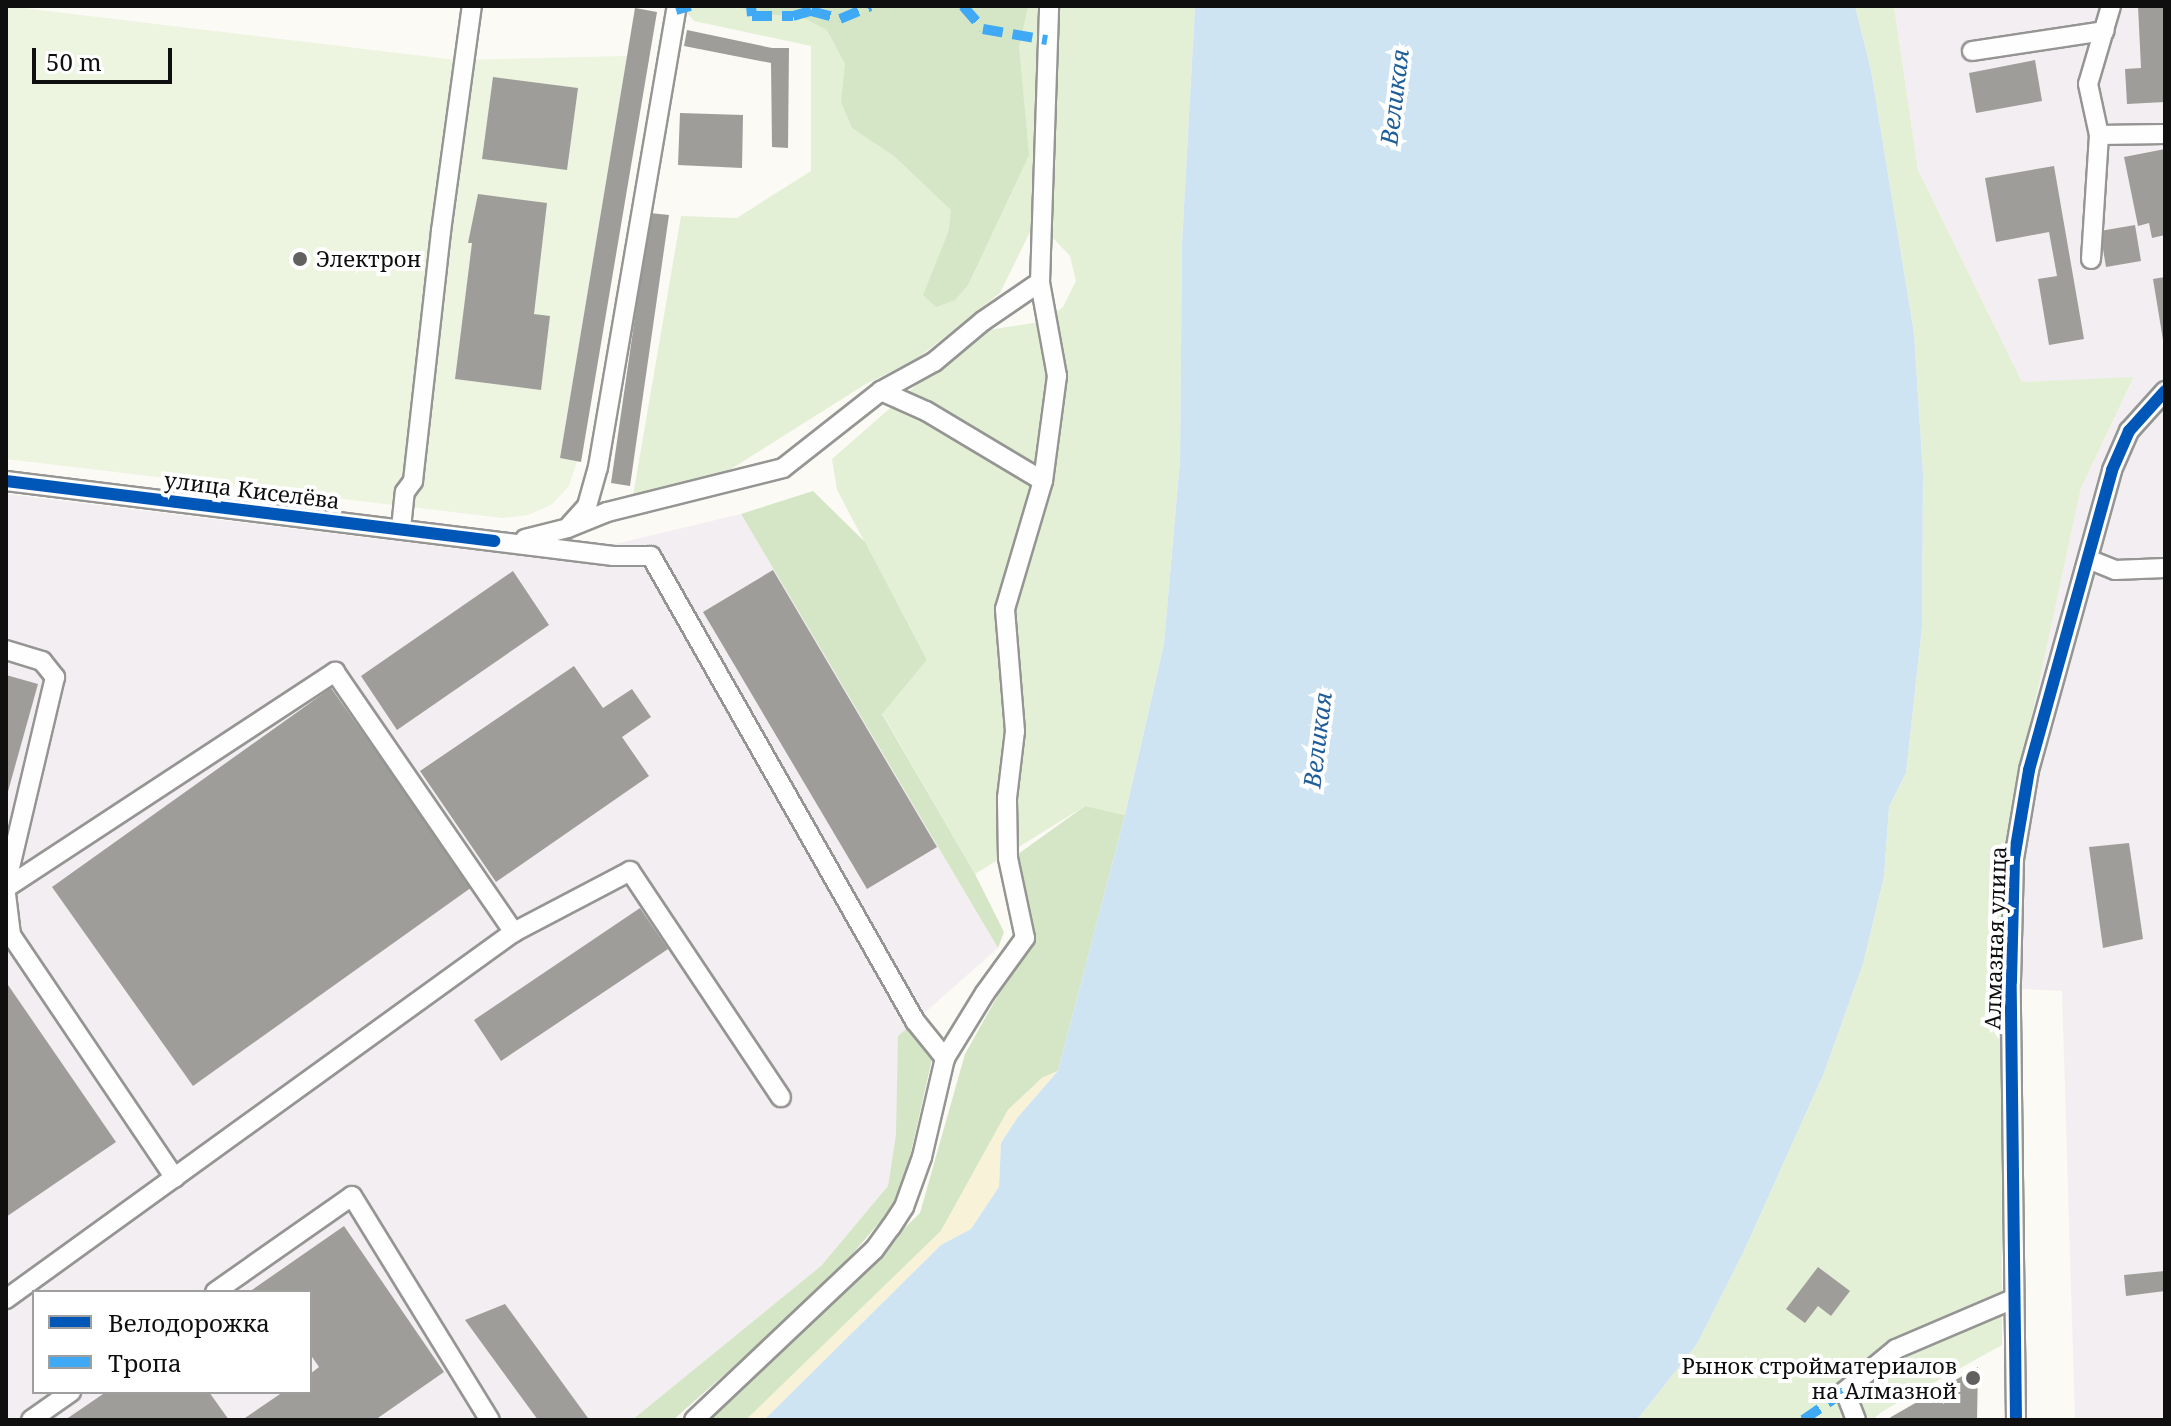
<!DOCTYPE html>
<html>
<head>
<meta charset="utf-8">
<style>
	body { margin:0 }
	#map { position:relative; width:2171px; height:1426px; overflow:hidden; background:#fbfaf5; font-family:"Noto Serif",serif }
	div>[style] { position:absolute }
	.industrial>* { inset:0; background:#f3eef1 }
	.green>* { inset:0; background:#e4f0d6 }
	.forest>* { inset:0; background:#d4e6c5 }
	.sand>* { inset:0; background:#f8f3d8 }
	.pitch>* { inset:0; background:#edf4e0 }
	.water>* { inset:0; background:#cee4f3 }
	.building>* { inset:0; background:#9f9d9a }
	.roads { filter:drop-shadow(2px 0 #959593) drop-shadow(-2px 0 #959593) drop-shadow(0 2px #959593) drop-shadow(0 -2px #959593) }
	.minor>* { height:18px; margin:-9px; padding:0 9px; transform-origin:9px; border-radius:9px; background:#fefefe }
	.quiet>* { height:10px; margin-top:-5px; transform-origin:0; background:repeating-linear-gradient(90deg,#3fa9f5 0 20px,transparent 0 30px) }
	.cycleway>* { height:12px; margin:-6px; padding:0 6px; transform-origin:6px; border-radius:6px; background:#0057b8 }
	.dots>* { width:22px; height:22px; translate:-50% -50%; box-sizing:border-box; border:4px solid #fff; border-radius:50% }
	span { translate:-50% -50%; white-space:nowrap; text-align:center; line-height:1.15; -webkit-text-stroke:8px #fff; paint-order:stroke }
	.poi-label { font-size:22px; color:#0f0f0f }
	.left { translate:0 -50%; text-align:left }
	.right { translate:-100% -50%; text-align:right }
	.street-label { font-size:22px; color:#0f0f0f }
	.water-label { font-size:24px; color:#205e99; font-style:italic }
	.frame { position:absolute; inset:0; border:8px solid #0f0f0f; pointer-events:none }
	.legend { position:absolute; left:32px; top:1290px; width:280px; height:104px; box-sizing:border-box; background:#fff; border:2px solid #9f9f9f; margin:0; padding:10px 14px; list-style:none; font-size:24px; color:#0f0f0f }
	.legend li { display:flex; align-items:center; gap:16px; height:40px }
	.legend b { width:40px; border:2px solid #9f9f9f }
	.scale { position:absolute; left:32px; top:48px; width:140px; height:36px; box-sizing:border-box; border:4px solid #0f0f0f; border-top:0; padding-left:10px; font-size:24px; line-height:28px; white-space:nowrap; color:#0f0f0f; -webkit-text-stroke:6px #fff; paint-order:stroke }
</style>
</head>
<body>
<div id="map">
	<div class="industrial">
		<div style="clip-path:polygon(1894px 6px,2165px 6px,2165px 1420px,2075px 1420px,2062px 991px,2001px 988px,2001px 859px,2081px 488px,2134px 378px,2022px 382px,1918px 170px)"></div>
		<div style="clip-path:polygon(evenodd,6px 494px,610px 567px,615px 544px,741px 514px,998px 948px,915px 1021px,888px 1186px,821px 1266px,632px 1420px,6px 1420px,6px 494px,34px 1292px,310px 1292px,310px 1392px,34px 1392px,34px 1292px)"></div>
	</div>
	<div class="green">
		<div style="clip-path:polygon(681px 6px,1195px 6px,1182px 243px,1180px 460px,1164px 644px,1125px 815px,1085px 806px,975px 874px,882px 713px,927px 660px,837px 490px,832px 459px,977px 332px,1045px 321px,1063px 307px,1076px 281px,1070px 256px,1053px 238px,1030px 232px,1000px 293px,917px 359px,866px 384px,723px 474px,633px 496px,681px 216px,737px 218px,811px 171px,811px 46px,694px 21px)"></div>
		<div style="clip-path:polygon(1855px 6px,1894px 6px,1918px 170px,2022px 382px,2134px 377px,2081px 488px,2001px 859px,2002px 1345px,1883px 1411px,1872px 1420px,1637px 1420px,1697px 1344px,1744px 1251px,1824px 1073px,1863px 964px,1884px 877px,1889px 807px,1906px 773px,1922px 627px,1923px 473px,1914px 333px,1871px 70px)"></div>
	</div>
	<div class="forest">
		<div style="clip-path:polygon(734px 6px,1028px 6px,1019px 47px,1029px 155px,968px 285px,955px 300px,936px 307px,923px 295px,949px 230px,951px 210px,894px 156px,852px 128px,841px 102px,845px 64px,827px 30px,802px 17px,763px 14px)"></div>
		<div style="clip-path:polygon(813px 491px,865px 542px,927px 660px,882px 714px,975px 874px,1004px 932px,998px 948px,741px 514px)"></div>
		<div style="clip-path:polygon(1085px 806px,1125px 815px,1058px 1071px,1042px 1078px,1008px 1110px,941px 1231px,746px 1420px,707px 1420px,920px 1213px,965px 1054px,1030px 938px,1014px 857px)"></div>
		<div style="clip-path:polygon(910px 1026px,932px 1059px,901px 1197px,825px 1286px,673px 1420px,632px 1420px,821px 1266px,888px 1186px,896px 1135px,898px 1036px)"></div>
	</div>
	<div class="sand">
		<div style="clip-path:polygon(1058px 1071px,1018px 1117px,1001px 1143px,999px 1187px,971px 1229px,941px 1245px,764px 1420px,746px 1420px,941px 1231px,1008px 1110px,1042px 1078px)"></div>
	</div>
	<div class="pitch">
		<div style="clip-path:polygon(6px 6px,456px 60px,627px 56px,560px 458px,577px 461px,569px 486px,551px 505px,528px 515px,503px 518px,6px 459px)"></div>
	</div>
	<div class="water">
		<div style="clip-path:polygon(1195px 6px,1855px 6px,1871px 70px,1914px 333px,1923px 473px,1922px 627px,1906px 773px,1889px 807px,1884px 877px,1863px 964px,1824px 1073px,1744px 1251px,1697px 1344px,1637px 1420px,764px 1420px,941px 1245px,971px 1229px,999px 1187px,1001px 1143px,1018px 1117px,1058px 1071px,1125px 815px,1164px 644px,1180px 460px,1182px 243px)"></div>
	</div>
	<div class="building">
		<div style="clip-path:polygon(2138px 6px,2165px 6px,2165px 102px,2127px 104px,2125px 69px,2141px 68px)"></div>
		<div style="clip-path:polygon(635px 8px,657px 12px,581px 462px,560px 458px)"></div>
		<div style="clip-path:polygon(687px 30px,772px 48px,789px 48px,788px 148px,772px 147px,771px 63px,684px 46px)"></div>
		<div style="clip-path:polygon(2035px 60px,2042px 101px,1976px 113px,1969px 73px)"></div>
		<div style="clip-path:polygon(493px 77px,578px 88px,567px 170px,482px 159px)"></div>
		<div style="clip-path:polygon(680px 113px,743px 115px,742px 168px,678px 165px)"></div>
		<div style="clip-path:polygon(2165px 149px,2165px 235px,2152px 238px,2149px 223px,2138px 226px,2124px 157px)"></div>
		<div style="clip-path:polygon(2054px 166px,2084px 339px,2049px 345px,2038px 279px,2057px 276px,2049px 232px,1996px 242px,1985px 178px)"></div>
		<div style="clip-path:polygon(478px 194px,547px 203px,534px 314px,550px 316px,541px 390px,455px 379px,472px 243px,468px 243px)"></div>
		<div style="clip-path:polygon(650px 213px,669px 215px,630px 486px,611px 483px)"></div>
		<div style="clip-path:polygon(2135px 225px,2141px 261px,2106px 267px,2100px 231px)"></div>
		<div style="clip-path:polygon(2165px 277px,2165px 340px,2163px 340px,2153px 279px)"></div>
		<div style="clip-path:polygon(773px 570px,937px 847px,867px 889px,703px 612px)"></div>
		<div style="clip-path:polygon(513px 571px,549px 625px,397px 730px,361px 676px)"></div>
		<div style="clip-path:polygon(574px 666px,603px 708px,632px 689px,651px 717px,622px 737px,649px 776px,496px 882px,420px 771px)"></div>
		<div style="clip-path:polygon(6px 675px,38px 684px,7px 795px,6px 795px)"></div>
		<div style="clip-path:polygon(331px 688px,472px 887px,193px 1086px,52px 887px)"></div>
		<div style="clip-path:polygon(2129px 843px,2143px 939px,2103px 948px,2089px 847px)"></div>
		<div style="clip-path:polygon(640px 908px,668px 949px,501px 1061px,474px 1020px)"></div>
		<div style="clip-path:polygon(6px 982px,116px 1142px,6px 1217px)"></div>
		<div style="clip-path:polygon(344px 1226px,444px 1372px,375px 1420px,242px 1420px,283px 1392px,310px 1392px,310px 1374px,319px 1367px,310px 1354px,310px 1292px,249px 1292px)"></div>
		<div style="clip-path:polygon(1818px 1267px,1850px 1291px,1831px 1316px,1818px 1306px,1805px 1323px,1786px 1309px)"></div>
		<div style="clip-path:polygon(2165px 1271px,2165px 1291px,2126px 1296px,2124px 1275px)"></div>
		<div style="clip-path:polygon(505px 1304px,588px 1418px,585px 1420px,538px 1420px,465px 1320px)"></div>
		<div style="clip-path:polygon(1978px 1367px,1977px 1420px,1888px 1420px,1891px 1417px)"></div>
		<div style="clip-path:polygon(106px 1392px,209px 1392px,229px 1420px,65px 1420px)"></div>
	</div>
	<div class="roads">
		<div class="minor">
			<div style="left:2111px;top:6px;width:81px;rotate:106.4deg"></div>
			<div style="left:2088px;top:84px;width:52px;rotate:77.8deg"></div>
			<div style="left:2099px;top:135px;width:66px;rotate:-0.9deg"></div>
			<div style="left:1972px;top:51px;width:134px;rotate:-8.6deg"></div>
			<div style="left:2091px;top:259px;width:124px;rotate:-86.3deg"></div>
			<div style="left:881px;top:391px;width:49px;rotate:24deg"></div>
			<div style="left:926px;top:411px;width:136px;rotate:30.9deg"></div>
			<div style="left:6px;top:481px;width:612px;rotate:7.04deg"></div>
			<div style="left:613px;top:556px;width:38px"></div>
			<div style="left:651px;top:556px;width:535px;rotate:60.41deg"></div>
			<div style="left:915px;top:1021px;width:48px;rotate:51deg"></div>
			<div style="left:570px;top:525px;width:25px;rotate:-48deg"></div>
			<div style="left:587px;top:506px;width:41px;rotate:-74.2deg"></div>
			<div style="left:598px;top:467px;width:464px;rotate:-80.3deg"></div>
			<div style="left:401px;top:528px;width:36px;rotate:-84deg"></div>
			<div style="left:405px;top:492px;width:14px;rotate:-54deg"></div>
			<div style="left:413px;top:481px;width:252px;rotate:-83.6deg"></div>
			<div style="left:441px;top:231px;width:227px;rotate:-82.2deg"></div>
			<div style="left:525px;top:539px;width:44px;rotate:-14.3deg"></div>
			<div style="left:568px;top:528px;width:42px;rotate:-22.3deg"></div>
			<div style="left:607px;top:512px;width:181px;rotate:-14deg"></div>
			<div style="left:783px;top:468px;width:125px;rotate:-38.2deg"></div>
			<div style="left:881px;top:391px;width:60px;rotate:-28.7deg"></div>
			<div style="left:934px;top:362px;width:64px;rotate:-39.9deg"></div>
			<div style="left:983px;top:321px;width:69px;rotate:-34.4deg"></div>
			<div style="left:2088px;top:559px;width:29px;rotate:22deg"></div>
			<div style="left:2115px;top:570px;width:50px;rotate:-2.3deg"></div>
			<div style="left:6px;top:650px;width:38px;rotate:17deg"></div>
			<div style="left:42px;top:661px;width:21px;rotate:51deg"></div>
			<div style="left:55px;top:677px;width:214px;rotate:103.3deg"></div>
			<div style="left:6px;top:888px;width:394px;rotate:-33.3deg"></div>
			<div style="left:335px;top:672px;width:316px;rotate:55.5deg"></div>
			<div style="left:514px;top:932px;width:627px;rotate:144.15deg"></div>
			<div style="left:6px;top:894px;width:41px;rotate:83deg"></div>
			<div style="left:11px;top:935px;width:293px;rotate:56deg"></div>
			<div style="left:514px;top:932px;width:131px;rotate:-27.7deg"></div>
			<div style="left:630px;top:871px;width:272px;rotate:56.3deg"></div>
			<div style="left:215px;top:1292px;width:167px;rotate:-35deg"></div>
			<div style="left:352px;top:1196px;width:263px;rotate:58.4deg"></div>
			<div style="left:31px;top:1420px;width:49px;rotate:-35deg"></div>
			<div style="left:694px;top:1420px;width:248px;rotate:-43.4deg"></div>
			<div style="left:874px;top:1250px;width:29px;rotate:-54deg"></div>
			<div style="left:891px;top:1227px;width:24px;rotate:-57deg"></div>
			<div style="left:904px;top:1207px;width:53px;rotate:-70.2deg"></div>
			<div style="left:922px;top:1157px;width:102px;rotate:-76.9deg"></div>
			<div style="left:945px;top:1058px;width:76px;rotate:-58.4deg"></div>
			<div style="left:985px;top:993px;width:68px;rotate:-54deg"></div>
			<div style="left:1025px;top:938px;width:82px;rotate:-102deg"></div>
			<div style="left:1008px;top:858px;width:60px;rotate:-91deg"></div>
			<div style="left:1007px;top:798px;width:67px;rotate:-83.2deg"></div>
			<div style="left:1015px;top:731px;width:122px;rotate:-94.7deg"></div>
			<div style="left:1005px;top:609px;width:134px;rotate:-73.5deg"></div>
			<div style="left:1043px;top:481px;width:106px;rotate:-82.4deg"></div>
			<div style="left:1057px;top:376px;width:96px;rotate:-100.3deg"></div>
			<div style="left:1040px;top:282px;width:276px;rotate:-88.1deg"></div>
			<div style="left:1856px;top:1420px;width:31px;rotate:-111deg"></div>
			<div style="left:1845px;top:1391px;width:66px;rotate:-39.5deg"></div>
			<div style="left:1896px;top:1349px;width:127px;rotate:-23.1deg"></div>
			<div style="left:2016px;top:1420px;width:439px;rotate:-90.7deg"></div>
			<div style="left:2011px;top:981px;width:122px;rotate:-88.6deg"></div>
			<div style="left:2014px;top:859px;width:90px;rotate:-80.4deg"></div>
			<div style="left:2029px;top:770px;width:311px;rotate:-74.5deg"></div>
			<div style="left:2112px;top:470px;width:43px;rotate:-66.4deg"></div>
			<div style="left:2129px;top:431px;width:54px;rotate:-48deg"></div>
		</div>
	</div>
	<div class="quiet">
		<div style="left:751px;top:6px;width:10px;rotate:84deg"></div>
		<div style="left:752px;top:16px;width:41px"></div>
		<div style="left:793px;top:16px;width:19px;rotate:-16deg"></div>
		<div style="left:811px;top:11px;width:30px;rotate:15deg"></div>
		<div style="left:840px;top:19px;width:33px;rotate:-23deg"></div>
		<div style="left:963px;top:6px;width:30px;rotate:49deg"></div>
		<div style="left:983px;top:29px;width:65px;rotate:9.8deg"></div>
		<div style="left:676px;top:10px;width:15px;rotate:-16deg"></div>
		<div style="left:1803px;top:1420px;width:51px;rotate:-34.6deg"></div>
	</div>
	<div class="cycleway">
		<div style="left:6px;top:481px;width:492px;rotate:7deg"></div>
		<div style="left:2016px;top:1420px;width:439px;rotate:-90.7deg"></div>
		<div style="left:2011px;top:981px;width:122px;rotate:-88.6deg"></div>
		<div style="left:2014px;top:859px;width:90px;rotate:-80.4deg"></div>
		<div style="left:2029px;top:770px;width:311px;rotate:-74.5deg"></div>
		<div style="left:2112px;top:470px;width:43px;rotate:-66.4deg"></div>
		<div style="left:2129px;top:431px;width:54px;rotate:-48deg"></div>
	</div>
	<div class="dots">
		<div style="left:300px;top:259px;background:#626160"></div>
		<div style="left:1973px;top:1378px;background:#626160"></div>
	</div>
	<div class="poi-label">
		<span class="left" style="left:316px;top:259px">Электрон</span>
		<span class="right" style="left:1957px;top:1378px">Рынок стройматериалов<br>на Алмазной</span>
	</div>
	<div class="street-label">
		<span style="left:252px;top:490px;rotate:7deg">улица Киселёва</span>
		<span style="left:1995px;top:938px;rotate:-88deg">Алмазная улица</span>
	</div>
	<div class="water-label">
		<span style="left:1394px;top:97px;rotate:-83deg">Великая</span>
		<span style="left:1317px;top:740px;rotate:-83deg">Великая</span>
	</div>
	<div class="frame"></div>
	<ul class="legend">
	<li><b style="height:10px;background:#0057b8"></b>Велодорожка</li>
	<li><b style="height:10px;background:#3fa9f5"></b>Тропа</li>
	</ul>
	<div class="scale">50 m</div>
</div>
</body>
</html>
